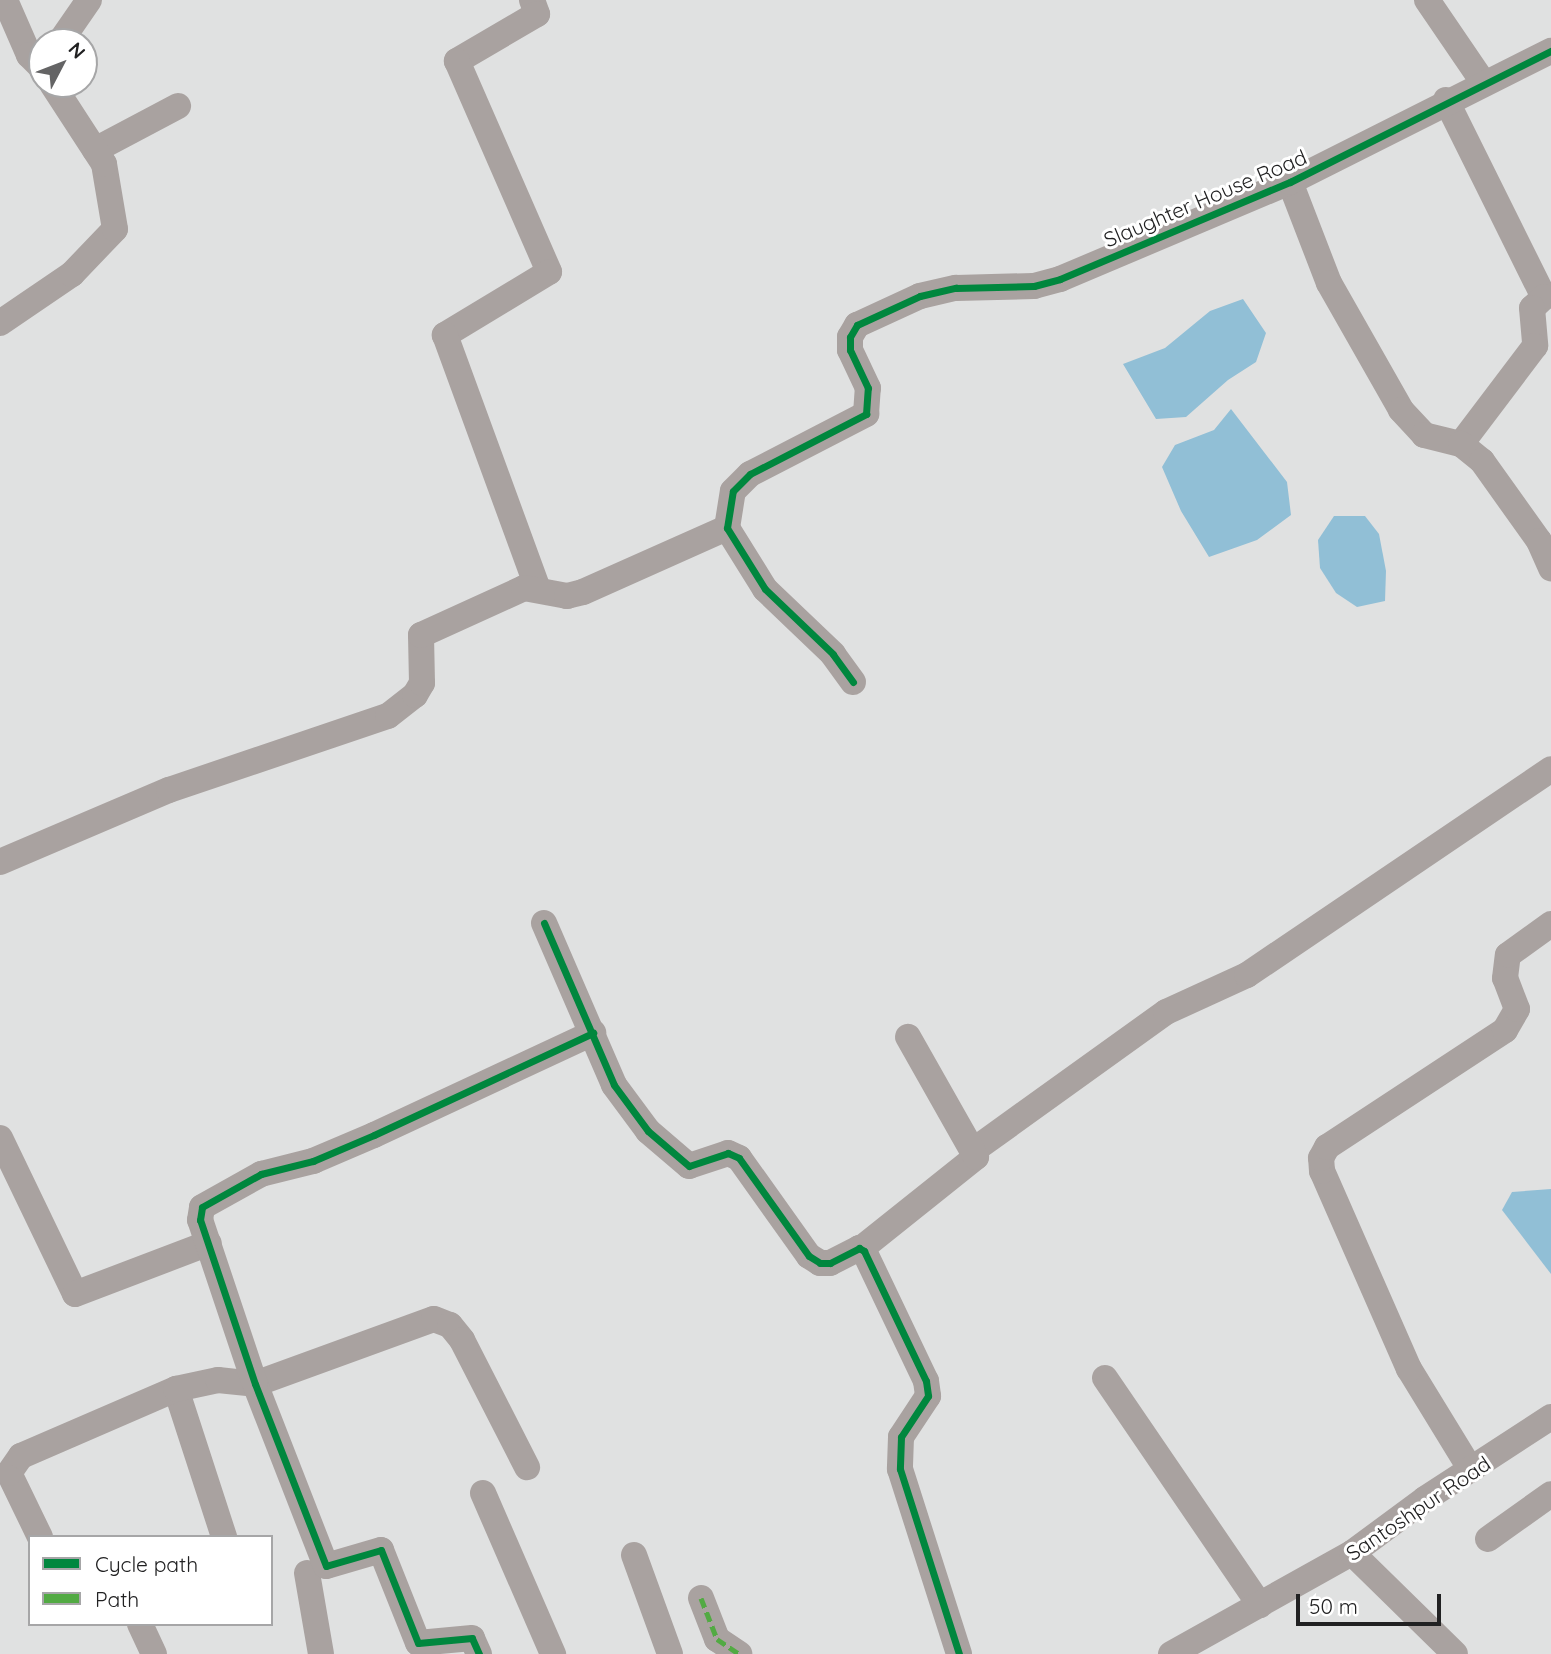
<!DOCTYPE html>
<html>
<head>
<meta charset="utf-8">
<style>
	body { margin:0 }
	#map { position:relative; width:1551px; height:1654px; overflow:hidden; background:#e0e1e1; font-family:Quicksand,sans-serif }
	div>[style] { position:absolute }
	.water>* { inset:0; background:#91bfd6 }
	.minor>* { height:26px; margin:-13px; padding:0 13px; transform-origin:13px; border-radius:13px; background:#a9a2a0 }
	.quiet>* { height:5px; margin-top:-2.5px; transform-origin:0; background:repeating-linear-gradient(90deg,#52aa43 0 10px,transparent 0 15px) }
	.cycleway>* { height:7px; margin:-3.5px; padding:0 3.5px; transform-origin:3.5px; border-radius:3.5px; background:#00873e }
	span { translate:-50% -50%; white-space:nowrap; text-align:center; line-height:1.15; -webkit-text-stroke:6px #fff; paint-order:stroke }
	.street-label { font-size:21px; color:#212122 }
	.legend { position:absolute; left:28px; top:1535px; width:245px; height:91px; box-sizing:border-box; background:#fff; border:2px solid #a6a6a7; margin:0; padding:9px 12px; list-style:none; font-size:21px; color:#212122 }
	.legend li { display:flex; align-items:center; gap:14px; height:35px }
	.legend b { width:35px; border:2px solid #a6a6a7 }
	.north { position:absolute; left:28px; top:28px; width:70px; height:70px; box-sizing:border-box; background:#fff; border:2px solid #a6a6a7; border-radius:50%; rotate:48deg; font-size:19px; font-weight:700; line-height:28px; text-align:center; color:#212122 }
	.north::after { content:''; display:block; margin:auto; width:24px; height:32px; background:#646465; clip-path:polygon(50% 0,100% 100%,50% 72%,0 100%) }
	.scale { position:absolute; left:1296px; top:1594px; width:145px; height:32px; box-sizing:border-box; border:4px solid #212122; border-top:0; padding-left:9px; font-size:21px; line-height:24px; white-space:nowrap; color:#212122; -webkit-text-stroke:5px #fff; paint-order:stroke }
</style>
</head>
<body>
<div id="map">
	<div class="water">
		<div style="clip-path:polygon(1243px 299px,1266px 333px,1256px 362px,1228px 380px,1186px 417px,1156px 419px,1123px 364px,1165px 348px,1210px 311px)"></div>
		<div style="clip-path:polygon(1231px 409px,1287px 482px,1291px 515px,1257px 540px,1209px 557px,1181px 511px,1162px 467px,1175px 445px,1214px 430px)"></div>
		<div style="clip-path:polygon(1334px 516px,1365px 516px,1379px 534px,1386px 571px,1385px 601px,1357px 607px,1336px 593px,1320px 568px,1318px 540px)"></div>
		<div style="clip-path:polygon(1551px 1189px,1551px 1274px,1502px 1210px,1512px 1192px)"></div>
	</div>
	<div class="minor">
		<div style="left:5px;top:0;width:60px;rotate:66.4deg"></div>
		<div style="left:29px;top:55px;width:18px;rotate:45deg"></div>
		<div style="left:532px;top:0;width:15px;rotate:70deg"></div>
		<div style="left:537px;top:14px;width:93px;rotate:149.6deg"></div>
		<div style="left:457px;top:61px;width:230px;rotate:66.4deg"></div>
		<div style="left:549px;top:272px;width:122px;rotate:148.8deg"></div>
		<div style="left:445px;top:335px;width:268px;rotate:69.9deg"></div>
		<div style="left:1427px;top:0;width:99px;rotate:55.7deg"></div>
		<div style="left:60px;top:42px;width:51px;rotate:-55.4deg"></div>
		<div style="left:1446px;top:100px;width:220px;rotate:63.6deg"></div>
		<div style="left:1544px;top:297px;width:16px;rotate:137deg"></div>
		<div style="left:1532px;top:308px;width:38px;rotate:85deg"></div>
		<div style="left:1535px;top:346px;width:123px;rotate:127.1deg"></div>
		<div style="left:95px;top:150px;width:94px;rotate:-27.9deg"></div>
		<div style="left:1290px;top:182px;width:108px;rotate:68.9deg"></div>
		<div style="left:1329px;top:283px;width:146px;rotate:60.4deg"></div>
		<div style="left:1401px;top:410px;width:34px;rotate:47deg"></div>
		<div style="left:1424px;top:435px;width:38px;rotate:14deg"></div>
		<div style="left:1461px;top:444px;width:27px;rotate:39deg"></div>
		<div style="left:1482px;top:461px;width:98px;rotate:54.5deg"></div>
		<div style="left:1539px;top:541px;width:30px;rotate:66deg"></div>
		<div style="left:0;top:323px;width:87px;rotate:-34.2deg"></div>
		<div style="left:72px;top:274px;width:62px;rotate:-46.3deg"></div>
		<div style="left:115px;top:229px;width:66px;rotate:-99.6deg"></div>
		<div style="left:104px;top:164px;width:95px;rotate:-123deg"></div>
		<div style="left:853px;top:682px;width:34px;rotate:-126deg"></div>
		<div style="left:833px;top:654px;width:94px;rotate:-136.3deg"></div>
		<div style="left:765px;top:589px;width:72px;rotate:-121.9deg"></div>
		<div style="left:727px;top:528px;width:37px;rotate:-81deg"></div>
		<div style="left:733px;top:491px;width:24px;rotate:-45deg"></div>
		<div style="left:750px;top:474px;width:131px;rotate:-27.3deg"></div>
		<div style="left:866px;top:414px;width:26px;rotate:-86deg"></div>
		<div style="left:868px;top:388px;width:42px;rotate:-115.3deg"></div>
		<div style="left:850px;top:350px;width:13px;rotate:-90deg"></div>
		<div style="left:850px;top:337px;width:14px;rotate:-60deg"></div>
		<div style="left:857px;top:325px;width:69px;rotate:-24.7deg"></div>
		<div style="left:920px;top:296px;width:37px;rotate:-13deg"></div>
		<div style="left:956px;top:288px;width:78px;rotate:-1.5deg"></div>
		<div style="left:1034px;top:286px;width:27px;rotate:-15deg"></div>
		<div style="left:1060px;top:279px;width:250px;rotate:-22.9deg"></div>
		<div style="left:1290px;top:182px;width:292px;rotate:-26.7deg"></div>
		<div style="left:0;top:862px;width:184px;rotate:-23.1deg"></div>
		<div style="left:169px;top:790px;width:231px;rotate:-18.7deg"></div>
		<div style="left:388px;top:716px;width:34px;rotate:-38deg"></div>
		<div style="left:415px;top:695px;width:14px;rotate:-60deg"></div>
		<div style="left:422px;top:683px;width:48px;rotate:-91.2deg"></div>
		<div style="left:421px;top:635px;width:113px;rotate:-24.5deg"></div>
		<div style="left:524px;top:588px;width:44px;rotate:10.5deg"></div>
		<div style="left:567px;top:596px;width:16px;rotate:-14deg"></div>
		<div style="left:583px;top:592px;width:158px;rotate:-24deg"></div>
		<div style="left:544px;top:923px;width:176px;rotate:66.6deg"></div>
		<div style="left:614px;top:1085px;width:57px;rotate:53.5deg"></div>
		<div style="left:648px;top:1131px;width:54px;rotate:40.5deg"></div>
		<div style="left:689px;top:1166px;width:41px;rotate:-18.4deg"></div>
		<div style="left:728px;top:1153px;width:12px;rotate:24deg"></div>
		<div style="left:739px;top:1158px;width:120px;rotate:54.5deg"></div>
		<div style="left:809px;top:1256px;width:13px;rotate:32deg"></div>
		<div style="left:820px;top:1263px;width:10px"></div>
		<div style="left:830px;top:1263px;width:33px;rotate:-27deg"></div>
		<div style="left:859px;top:1248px;width:6px;rotate:31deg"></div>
		<div style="left:864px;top:1251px;width:144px;rotate:64.5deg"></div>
		<div style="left:926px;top:1381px;width:15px;rotate:82deg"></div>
		<div style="left:928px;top:1396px;width:49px;rotate:123.4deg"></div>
		<div style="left:901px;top:1437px;width:32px;rotate:92deg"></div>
		<div style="left:900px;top:1469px;width:194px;rotate:72.3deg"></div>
		<div style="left:0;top:1138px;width:173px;rotate:64.3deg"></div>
		<div style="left:75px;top:1294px;width:143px;rotate:-20.8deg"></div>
		<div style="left:974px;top:1150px;width:236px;rotate:-35.7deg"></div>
		<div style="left:1166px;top:1012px;width:89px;rotate:-24.6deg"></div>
		<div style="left:1247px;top:975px;width:367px;rotate:-34.1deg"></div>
		<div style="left:862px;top:1248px;width:146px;rotate:-38.6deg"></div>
		<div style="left:976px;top:1157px;width:138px;rotate:-119.5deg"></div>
		<div style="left:1105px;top:1378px;width:275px;rotate:55.7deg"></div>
		<div style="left:176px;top:1389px;width:156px;rotate:72deg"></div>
		<div style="left:1471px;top:1470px;width:119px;rotate:-121.5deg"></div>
		<div style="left:1409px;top:1369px;width:216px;rotate:-113.7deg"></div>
		<div style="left:1322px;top:1171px;width:13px;rotate:-94deg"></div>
		<div style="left:1321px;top:1158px;width:13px;rotate:-61deg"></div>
		<div style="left:1327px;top:1147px;width:213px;rotate:-33.3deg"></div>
		<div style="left:1505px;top:1030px;width:24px;rotate:-60deg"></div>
		<div style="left:1517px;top:1009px;width:33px;rotate:-111deg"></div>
		<div style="left:1505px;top:978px;width:23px;rotate:-83deg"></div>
		<div style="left:1508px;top:955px;width:53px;rotate:-35.8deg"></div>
		<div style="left:483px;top:1493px;width:176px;rotate:66.5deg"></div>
		<div style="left:40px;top:1537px;width:71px;rotate:-115.8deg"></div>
		<div style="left:9px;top:1473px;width:21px;rotate:-55deg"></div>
		<div style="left:21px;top:1456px;width:169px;rotate:-23.4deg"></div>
		<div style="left:176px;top:1389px;width:43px;rotate:-12.1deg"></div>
		<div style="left:218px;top:1380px;width:37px;rotate:6deg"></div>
		<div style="left:255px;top:1384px;width:190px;rotate:-20deg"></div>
		<div style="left:434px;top:1319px;width:17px;rotate:21deg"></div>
		<div style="left:450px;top:1325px;width:19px;rotate:51deg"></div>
		<div style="left:462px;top:1340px;width:143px;rotate:62.9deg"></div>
		<div style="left:1488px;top:1539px;width:77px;rotate:-35.5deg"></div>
		<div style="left:1352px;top:1553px;width:144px;rotate:44.4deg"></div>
		<div style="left:634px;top:1555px;width:105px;rotate:70deg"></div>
		<div style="left:307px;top:1573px;width:82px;rotate:80.2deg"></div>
		<div style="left:701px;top:1598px;width:44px;rotate:68.7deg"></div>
		<div style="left:717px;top:1639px;width:27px;rotate:34deg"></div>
		<div style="left:140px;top:1624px;width:33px;rotate:65deg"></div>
		<div style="left:479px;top:1654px;width:17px;rotate:-114deg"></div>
		<div style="left:472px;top:1638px;width:54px;rotate:174.7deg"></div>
		<div style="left:418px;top:1643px;width:100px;rotate:-111.7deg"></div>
		<div style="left:381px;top:1550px;width:57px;rotate:163.8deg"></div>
		<div style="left:326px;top:1566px;width:195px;rotate:-111.3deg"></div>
		<div style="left:255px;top:1384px;width:173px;rotate:-108.5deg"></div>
		<div style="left:200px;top:1220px;width:13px;rotate:-81deg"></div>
		<div style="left:202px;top:1207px;width:68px;rotate:-29.2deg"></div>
		<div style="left:261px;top:1174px;width:54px;rotate:-14deg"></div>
		<div style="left:313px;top:1161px;width:66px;rotate:-23.1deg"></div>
		<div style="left:374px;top:1135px;width:242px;rotate:-25deg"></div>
		<div style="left:1171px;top:1654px;width:207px;rotate:-29.2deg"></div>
		<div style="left:1352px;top:1553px;width:91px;rotate:-36.5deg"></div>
		<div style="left:1425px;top:1499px;width:150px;rotate:-33.1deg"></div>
	</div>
	<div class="quiet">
		<div style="left:701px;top:1598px;width:44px;rotate:68.7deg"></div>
		<div style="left:717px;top:1639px;width:27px;rotate:34deg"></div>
	</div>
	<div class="cycleway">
		<div style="left:853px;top:682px;width:34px;rotate:-126deg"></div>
		<div style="left:833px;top:654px;width:94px;rotate:-136.3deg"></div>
		<div style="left:765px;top:589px;width:72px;rotate:-121.9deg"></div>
		<div style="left:727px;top:528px;width:37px;rotate:-81deg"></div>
		<div style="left:733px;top:491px;width:24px;rotate:-45deg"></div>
		<div style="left:750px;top:474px;width:131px;rotate:-27.3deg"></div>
		<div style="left:866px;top:414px;width:26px;rotate:-86deg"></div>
		<div style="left:868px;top:388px;width:42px;rotate:-115.3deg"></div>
		<div style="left:850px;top:350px;width:13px;rotate:-90deg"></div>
		<div style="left:850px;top:337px;width:14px;rotate:-60deg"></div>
		<div style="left:857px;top:325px;width:69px;rotate:-24.7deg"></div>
		<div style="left:920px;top:296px;width:37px;rotate:-13deg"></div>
		<div style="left:956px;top:288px;width:78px;rotate:-1.5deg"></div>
		<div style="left:1034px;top:286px;width:27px;rotate:-15deg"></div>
		<div style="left:1060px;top:279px;width:250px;rotate:-22.9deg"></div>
		<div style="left:1290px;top:182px;width:292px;rotate:-26.7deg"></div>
		<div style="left:544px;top:923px;width:176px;rotate:66.6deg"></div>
		<div style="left:614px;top:1085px;width:57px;rotate:53.5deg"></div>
		<div style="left:648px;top:1131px;width:54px;rotate:40.5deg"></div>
		<div style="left:689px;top:1166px;width:41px;rotate:-18.4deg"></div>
		<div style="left:728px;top:1153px;width:12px;rotate:24deg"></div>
		<div style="left:739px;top:1158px;width:120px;rotate:54.5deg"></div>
		<div style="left:809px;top:1256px;width:13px;rotate:32deg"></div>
		<div style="left:820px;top:1263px;width:10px"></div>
		<div style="left:830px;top:1263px;width:33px;rotate:-27deg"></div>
		<div style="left:859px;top:1248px;width:6px;rotate:31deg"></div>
		<div style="left:864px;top:1251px;width:144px;rotate:64.5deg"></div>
		<div style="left:926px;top:1381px;width:15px;rotate:82deg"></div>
		<div style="left:928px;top:1396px;width:49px;rotate:123.4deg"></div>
		<div style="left:901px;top:1437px;width:32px;rotate:92deg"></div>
		<div style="left:900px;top:1469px;width:194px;rotate:72.3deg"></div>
		<div style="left:479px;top:1654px;width:17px;rotate:-114deg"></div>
		<div style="left:472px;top:1638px;width:54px;rotate:174.7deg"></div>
		<div style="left:418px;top:1643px;width:100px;rotate:-111.7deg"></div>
		<div style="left:381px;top:1550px;width:57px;rotate:163.8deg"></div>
		<div style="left:326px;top:1566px;width:195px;rotate:-111.3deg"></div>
		<div style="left:255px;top:1384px;width:173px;rotate:-108.5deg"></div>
		<div style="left:200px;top:1220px;width:13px;rotate:-81deg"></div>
		<div style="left:202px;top:1207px;width:68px;rotate:-29.2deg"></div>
		<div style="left:261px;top:1174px;width:54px;rotate:-14deg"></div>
		<div style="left:313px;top:1161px;width:66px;rotate:-23.1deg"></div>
		<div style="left:374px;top:1135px;width:242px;rotate:-25deg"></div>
	</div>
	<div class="street-label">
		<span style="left:1205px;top:198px;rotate:-23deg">Slaughter House Road</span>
		<span style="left:1418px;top:1508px;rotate:-34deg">Santoshpur Road</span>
	</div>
	<ul class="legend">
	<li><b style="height:9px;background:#00873e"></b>Cycle path</li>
	<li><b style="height:9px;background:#52aa43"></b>Path</li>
	</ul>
	<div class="north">N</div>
	<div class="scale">50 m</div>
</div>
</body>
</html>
